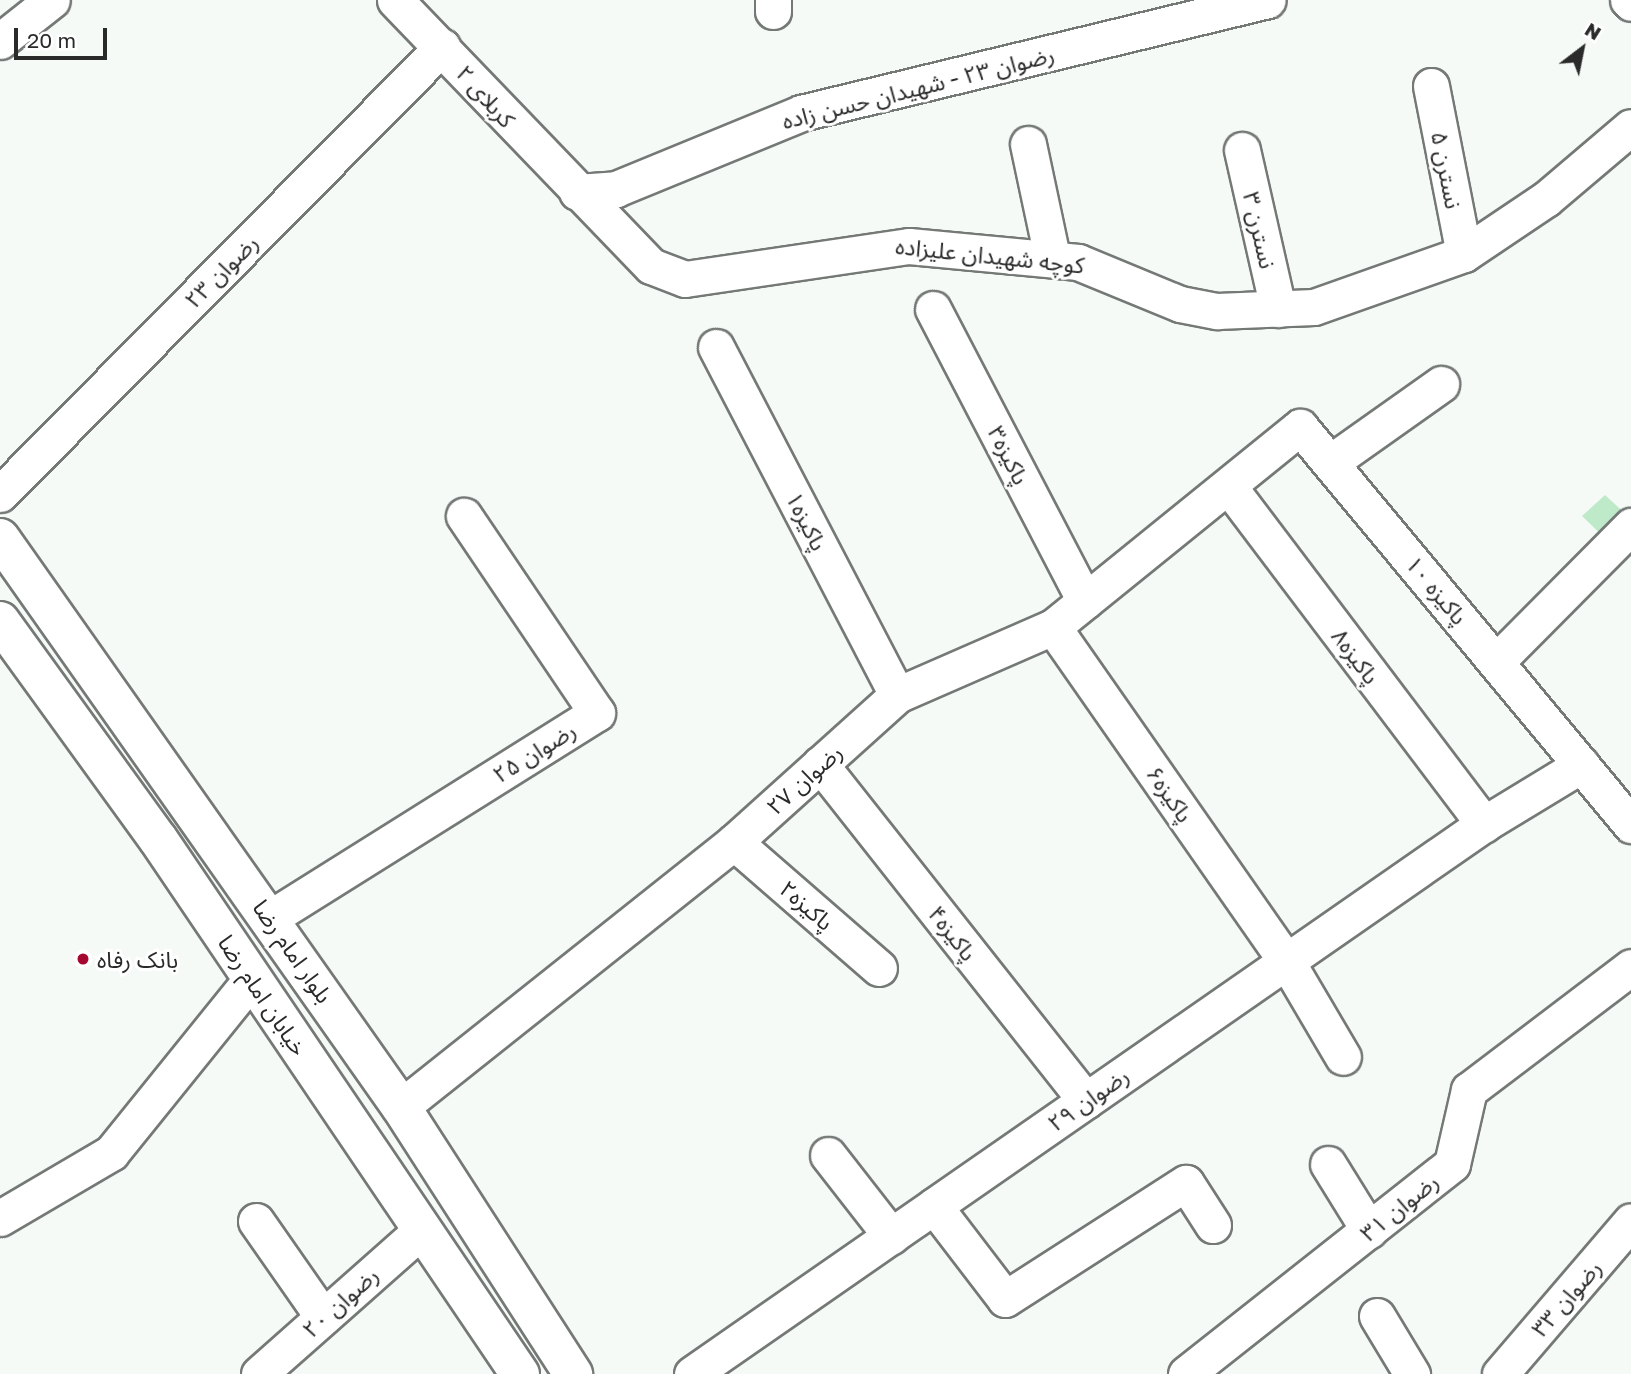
<!DOCTYPE html>
<html>
<head>
<meta charset="utf-8">
<style>
	body { margin:0 }
	#map { position:relative; width:1631px; height:1374px; overflow:hidden; background:#f5faf6; font-family:"Golos Text","Noto Sans Arabic",sans-serif }
	div>[style] { position:absolute }
	.building>* { inset:0; background:#beeaca }
	.roads { filter:drop-shadow(2px 0 #757976) drop-shadow(-2px 0 #757976) drop-shadow(0 2px #757976) drop-shadow(0 -2px #757976) }
	.minor>* { height:35px; margin:-17.5px; padding:0 17.5px; transform-origin:17.5px; border-radius:17.5px; background:#fff }
	.major>* { height:38px; margin:-19px; padding:0 19px; transform-origin:19px; border-radius:19px; background:#fff }
	.dots>* { width:19px; height:19px; translate:-50% -50%; box-sizing:border-box; border:4px solid #fff; border-radius:50% }
	span { translate:-50% -50%; white-space:nowrap; text-align:center; line-height:1.15; -webkit-text-stroke:6px #fff; paint-order:stroke }
	.street-label { font-size:23px; color:#292a29 }
	.poi-label { font-size:23px; color:#292a29 }
	.left { translate:0 -50%; text-align:left }
	.north { position:absolute; left:1547px; top:14px; width:70px; height:70px; -webkit-text-stroke:5px #fff; paint-order:stroke; rotate:32deg; font-size:19px; font-weight:700; line-height:28px; text-align:center; color:#292a29 }
	.north::after { content:''; display:block; margin:auto; width:24px; height:32px; background:#292a29; clip-path:polygon(50% 0,100% 100%,50% 72%,0 100%) }
	.scale { position:absolute; left:14px; top:28px; width:93px; height:32px; box-sizing:border-box; border:4px solid #292a29; border-top:0; padding-left:9px; font-size:21px; line-height:24px; white-space:nowrap; color:#292a29; -webkit-text-stroke:5px #fff; paint-order:stroke }
</style>
</head>
<body>
<div id="map">
	<div class="building">
		<div style="clip-path:polygon(1605px 495px,1631px 519px,1612px 545px,1582px 516px)"></div>
	</div>
	<div class="roads">
		<div class="minor">
			<div style="left:395px;top:0;width:369px;rotate:46.1deg"></div>
			<div style="left:651px;top:266px;width:36px;rotate:21deg"></div>
			<div style="left:685px;top:279px;width:226px;rotate:-8.4deg"></div>
			<div style="left:909px;top:246px;width:170px;rotate:5.4deg"></div>
			<div style="left:1078px;top:262px;width:110px;rotate:22.4deg"></div>
			<div style="left:1180px;top:304px;width:38px;rotate:11deg"></div>
			<div style="left:1217px;top:311px;width:97px;rotate:-2.4deg"></div>
			<div style="left:1314px;top:307px;width:159px;rotate:-19.5deg"></div>
			<div style="left:1464px;top:254px;width:99px;rotate:-33.9deg"></div>
			<div style="left:1546px;top:199px;width:111px;rotate:-40.3deg"></div>
			<div style="left:773px;top:0;width:11px;rotate:90deg"></div>
			<div style="left:1628px;top:0;width:4px;rotate:45deg"></div>
			<div style="left:0;top:41px;width:66px;rotate:-38.3deg"></div>
			<div style="left:1431px;top:86px;width:171px;rotate:78.9deg"></div>
			<div style="left:1028px;top:144px;width:116px;rotate:78deg"></div>
			<div style="left:1242px;top:150px;width:163px;rotate:77.2deg"></div>
			<div style="left:577px;top:192px;width:39px;rotate:-4deg"></div>
			<div style="left:616px;top:189px;width:200px;rotate:-22.3deg"></div>
			<div style="left:801px;top:113px;width:480px;rotate:-13.6deg"></div>
			<div style="left:933px;top:309px;width:329px;rotate:62.5deg"></div>
			<div style="left:716px;top:347px;width:392px;rotate:62.5deg"></div>
			<div style="left:1331px;top:462px;width:135px;rotate:-35.3deg"></div>
			<div style="left:1229px;top:487px;width:423px;rotate:52.9deg"></div>
			<div style="left:0;top:494px;width:629px;rotate:-45.32deg"></div>
			<div style="left:1053px;top:627px;width:409px;rotate:55.1deg"></div>
			<div style="left:1287px;top:962px;width:110px;rotate:59.5deg"></div>
			<div style="left:1496px;top:662px;width:192px;rotate:-45.2deg"></div>
			<div style="left:820px;top:764px;width:429px;rotate:51.7deg"></div>
			<div style="left:734px;top:842px;width:192px;rotate:41deg"></div>
			<div style="left:270px;top:918px;width:386px;rotate:-32.1deg"></div>
			<div style="left:597px;top:713px;width:238px;rotate:-124deg"></div>
			<div style="left:401px;top:1107px;width:426px;rotate:-38.5deg"></div>
			<div style="left:734px;top:842px;width:219px;rotate:-42deg"></div>
			<div style="left:897px;top:695px;width:170px;rotate:-23.6deg"></div>
			<div style="left:1053px;top:627px;width:318px;rotate:-39deg"></div>
			<div style="left:1300px;top:427px;width:518px;rotate:50.25deg"></div>
			<div style="left:828px;top:1155px;width:103px;rotate:52.1deg"></div>
			<div style="left:1328px;top:1164px;width:78px;rotate:58.2deg"></div>
			<div style="left:934px;top:1206px;width:117px;rotate:52.6deg"></div>
			<div style="left:1005px;top:1299px;width:215px;rotate:-32.7deg"></div>
			<div style="left:1186px;top:1183px;width:50px;rotate:57.3deg"></div>
			<div style="left:0;top:1218px;width:129px;rotate:-30.4deg"></div>
			<div style="left:111px;top:1153px;width:225px;rotate:-51.1deg"></div>
			<div style="left:256px;top:1221px;width:117px;rotate:55.1deg"></div>
			<div style="left:1377px;top:1316px;width:68px;rotate:58.9deg"></div>
			<div style="left:259px;top:1374px;width:217px;rotate:-41.5deg"></div>
			<div style="left:692px;top:1374px;width:964px;rotate:-34.78deg"></div>
			<div style="left:1484px;top:824px;width:114px;rotate:-31.3deg"></div>
			<div style="left:1186px;top:1374px;width:339px;rotate:-38.3deg"></div>
			<div style="left:1452px;top:1164px;width:76px;rotate:-77.1deg"></div>
			<div style="left:1469px;top:1090px;width:203px;rotate:-37.2deg"></div>
			<div style="left:1500px;top:1374px;width:201px;rotate:-49.4deg"></div>
		</div>
		<div class="major">
			<div style="left:0;top:538px;width:696px;rotate:54.83deg"></div>
			<div style="left:401px;top:1107px;width:318px;rotate:57.2deg"></div>
			<div style="left:0;top:621px;width:269px;rotate:54.1deg"></div>
			<div style="left:158px;top:839px;width:646px;rotate:55.92deg"></div>
		</div>
	</div>
	<div class="dots">
		<div style="left:83px;top:959px;background:#a5092f"></div>
	</div>
	<div class="street-label">
		<span style="left:918px;top:87px;rotate:-14deg">رضوان ۲۳ - شهیدان حسن زاده</span>
		<span style="left:486px;top:96px;rotate:48deg">کربلای ۲</span>
		<span style="left:1447px;top:170px;rotate:79deg">نسترن ۵</span>
		<span style="left:1260px;top:230px;rotate:77deg">نسترن ۳</span>
		<span style="left:990px;top:255px;rotate:6deg">کوچه شهیدان علیزاده</span>
		<span style="left:221px;top:271px;rotate:-45deg">رضوان ۲۳</span>
		<span style="left:1009px;top:455px;rotate:63deg">پاکیزه۳</span>
		<span style="left:807px;top:521px;rotate:63deg">پاکیزه۱</span>
		<span style="left:1437px;top:590px;rotate:50deg">پاکیزه ۱۰</span>
		<span style="left:1356px;top:656px;rotate:53deg">پاکیزه۸</span>
		<span style="left:534px;top:752px;rotate:-32deg">رضوان ۲۵</span>
		<span style="left:804px;top:779px;rotate:-42deg">رضوان ۲۷</span>
		<span style="left:1170px;top:794px;rotate:55deg">پاکیزه۶</span>
		<span style="left:807px;top:905px;rotate:41deg">پاکیزه۲</span>
		<span style="left:953px;top:933px;rotate:52deg">پاکیزه۴</span>
		<span style="left:293px;top:951px;rotate:55deg">بلوار امام رضا</span>
		<span style="left:263px;top:995px;rotate:56deg">خیابان امام رضا</span>
		<span style="left:1088px;top:1099px;rotate:-35deg">رضوان ۲۹</span>
		<span style="left:1399px;top:1207px;rotate:-39deg">رضوان ۳۱</span>
		<span style="left:1566px;top:1298px;rotate:-49deg">رضوان ۳۳</span>
		<span style="left:340px;top:1302px;rotate:-42deg">رضوان ۲۰</span>
	</div>
	<div class="poi-label">
		<span class="left" style="left:97px;top:959px">بانک رفاه</span>
	</div>
	<div class="north">N</div>
	<div class="scale">20 m</div>
</div>
</body>
</html>
